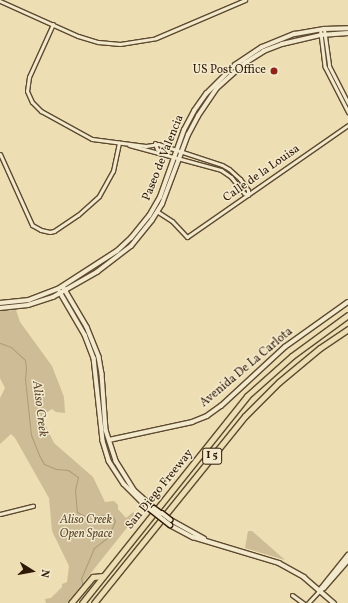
<!DOCTYPE html>
<html>
<head>
<meta charset="utf-8">
<style>
	body { margin:0 }
	#map { position:relative; width:348px; height:603px; overflow:hidden; background:#eddeb3; font-family:Vollkorn,serif }
	div>[style] { position:absolute }
	.green>* { inset:0; background:#cdbc95 }
	.stream>* { height:1px; margin:-0.5px; padding:0 0.5px; transform-origin:0.5px; border-radius:0.5px; background:#ac9b78 }
	.roads { filter:drop-shadow(1px 0 #5e4a30) drop-shadow(-1px 0 #5e4a30) drop-shadow(0 1px #5e4a30) drop-shadow(0 -1px #5e4a30) }
	.tertiary>* { height:3px; margin:-1.5px; padding:0 1.5px; transform-origin:1.5px; border-radius:1.5px; background:#f3eace }
	.secondary>* { height:3.5px; margin:-1.75px; padding:0 1.75px; transform-origin:1.75px; border-radius:1.75px; background:#f3eace }
	.motorway>* { height:5px; margin:-2.5px; padding:0 2.5px; transform-origin:2.5px; border-radius:2.5px; background:#eddeb3 }
	.bridges { filter:drop-shadow(1px 0 #2f1805) drop-shadow(-1px 0 #2f1805) drop-shadow(0 1px #2f1805) drop-shadow(0 -1px #2f1805) }
	.secondary-bridge>* { height:3.5px; margin:-1.75px; padding:0 1.75px; transform-origin:1.75px; border-radius:1.75px; background:#f3eace }
	.dots>* { width:11px; height:11px; translate:-50% -50%; box-sizing:border-box; border:2px solid #f3eace; border-radius:50% }
	span { translate:-50% -50%; white-space:nowrap; text-align:center; line-height:1.15; -webkit-text-stroke:3px #f3eace; paint-order:stroke }
	.shield-label span { padding:1px 3px; background:#f3eace; border:1px solid; border-radius:3px; -webkit-text-stroke-width:0 }
	.shield-label { font-size:11px; color:#2f1805; font-weight:700 }
	.poi-label { font-size:12px; color:#2f1805 }
	.right { translate:-100% -50%; text-align:right }
	.street-label { font-size:12px; color:#2f1805 }
	.park-label { font-size:12px; color:#5e4930; font-style:italic }
	.water-label { font-size:13px; color:#614c33; font-style:italic }
	.north { position:absolute; left:12px; top:551px; width:40px; height:40px; -webkit-text-stroke:3px #f3eace; paint-order:stroke; rotate:101deg; font-size:11px; font-weight:700; line-height:16px; text-align:center; color:#2f1805 }
	.north::after { content:''; display:block; margin:auto; width:14px; height:18px; background:#2f1805; clip-path:polygon(50% 0,100% 100%,50% 72%,0 100%) }
</style>
</head>
<body>
<div id="map">
	<div class="green">
		<div style="clip-path:polygon(16px 310px,20px 322px,52px 366px,64px 397px,65px 413px,56px 412px,52px 409px,43px 415px,44px 422px,54px 443px,93px 477px,105px 502px,114px 501px,118px 505px,118px 509px,126px 518px,133px 512px,137px 515px,67px 603px,46px 603px,45px 599px,51px 598px,62px 587px,62px 584px,67px 582px,69px 566px,52px 531px,49px 498px,15px 438px,11px 434px,0 444px,0 398px,5px 388px,0 378px,0 311px)"></div>
		<div style="clip-path:polygon(248px 531px,252px 531px,285px 560px,245px 548px)"></div>
	</div>
	<div class="stream">
		<div style="left:0;top:343px;width:12px;rotate:20deg"></div>
		<div style="left:11px;top:347px;width:19px;rotate:43deg"></div>
		<div style="left:25px;top:360px;width:8px;rotate:83deg"></div>
		<div style="left:26px;top:368px;width:11px;rotate:95deg"></div>
		<div style="left:25px;top:379px;width:56px;rotate:83.9deg"></div>
		<div style="left:31px;top:435px;width:22px;rotate:68deg"></div>
		<div style="left:39px;top:455px;width:10px;rotate:61deg"></div>
		<div style="left:44px;top:464px;width:13px;rotate:23deg"></div>
		<div style="left:56px;top:469px;width:12px;rotate:5deg"></div>
		<div style="left:68px;top:470px;width:12px;rotate:35deg"></div>
		<div style="left:78px;top:477px;width:13px;rotate:103deg"></div>
		<div style="left:75px;top:490px;width:22px;rotate:85deg"></div>
		<div style="left:77px;top:512px;width:9px;rotate:27deg"></div>
		<div style="left:85px;top:516px;width:22px;rotate:-3deg"></div>
		<div style="left:107px;top:515px;width:6px;rotate:18deg"></div>
		<div style="left:113px;top:517px;width:4px;rotate:63deg"></div>
		<div style="left:115px;top:521px;width:17px;rotate:114deg"></div>
		<div style="left:108px;top:537px;width:18px;rotate:142deg"></div>
		<div style="left:94px;top:548px;width:33px;rotate:113deg"></div>
		<div style="left:81px;top:578px;width:9px;rotate:77deg"></div>
	</div>
	<div class="roads">
		<div class="tertiary">
			<div style="left:0;top:1px;width:85px;rotate:24.2deg"></div>
			<div style="left:78px;top:36px;width:21px;rotate:17deg"></div>
			<div style="left:98px;top:42px;width:22px;rotate:5deg"></div>
			<div style="left:120px;top:44px;width:36px;rotate:-9deg"></div>
			<div style="left:156px;top:38px;width:97px;rotate:-23.1deg"></div>
			<div style="left:53px;top:24px;width:58px;rotate:114.4deg"></div>
			<div style="left:29px;top:77px;width:14px;rotate:98deg"></div>
			<div style="left:27px;top:91px;width:12px;rotate:66deg"></div>
			<div style="left:32px;top:102px;width:13px;rotate:45deg"></div>
			<div style="left:41px;top:111px;width:58px;rotate:28.8deg"></div>
			<div style="left:92px;top:139px;width:54px;rotate:7.4deg"></div>
			<div style="left:146px;top:146px;width:12px;rotate:-9deg"></div>
			<div style="left:158px;top:144px;width:67px;rotate:18.2deg"></div>
			<div style="left:222px;top:165px;width:8px;rotate:30deg"></div>
			<div style="left:229px;top:169px;width:15px;rotate:42deg"></div>
			<div style="left:240px;top:179px;width:14px;rotate:54deg"></div>
			<div style="left:248px;top:190px;width:5px;rotate:90deg"></div>
			<div style="left:320px;top:29px;width:38px;rotate:83deg"></div>
			<div style="left:325px;top:67px;width:51px;rotate:62.9deg"></div>
			<div style="left:324px;top:29px;width:37px;rotate:82deg"></div>
			<div style="left:329px;top:66px;width:42px;rotate:62.8deg"></div>
			<div style="left:155px;top:143px;width:6px;rotate:72deg"></div>
			<div style="left:157px;top:149px;width:6px;rotate:45deg"></div>
			<div style="left:129px;top:145px;width:95px;rotate:15.2deg"></div>
			<div style="left:221px;top:170px;width:12px;rotate:35deg"></div>
			<div style="left:231px;top:177px;width:21px;rotate:51deg"></div>
			<div style="left:244px;top:193px;width:4px;rotate:27deg"></div>
			<div style="left:0;top:154px;width:78px;rotate:65.7deg"></div>
			<div style="left:32px;top:225px;width:10px;rotate:29deg"></div>
			<div style="left:41px;top:230px;width:9px;rotate:13deg"></div>
			<div style="left:50px;top:232px;width:4px;rotate:-14deg"></div>
			<div style="left:54px;top:231px;width:29px;rotate:-34deg"></div>
			<div style="left:78px;top:215px;width:28px;rotate:-42deg"></div>
			<div style="left:99px;top:196px;width:29px;rotate:-61deg"></div>
			<div style="left:113px;top:171px;width:29px;rotate:-78deg"></div>
			<div style="left:158px;top:212px;width:17px;rotate:33deg"></div>
			<div style="left:172px;top:221px;width:22px;rotate:47deg"></div>
			<div style="left:187px;top:237px;width:196px;rotate:-34.8deg"></div>
			<div style="left:0;top:514px;width:34px;rotate:-14deg"></div>
			<div style="left:292px;top:595px;width:14px;rotate:36deg"></div>
			<div style="left:308px;top:603px;width:18px;rotate:-47deg"></div>
		</div>
		<div class="secondary">
			<div style="left:64px;top:288px;width:45px;rotate:59.5deg"></div>
			<div style="left:87px;top:327px;width:32px;rotate:68deg"></div>
			<div style="left:99px;top:357px;width:17px;rotate:80deg"></div>
			<div style="left:102px;top:374px;width:56px;rotate:85.9deg"></div>
			<div style="left:106px;top:430px;width:33px;rotate:72deg"></div>
			<div style="left:116px;top:461px;width:34px;rotate:58deg"></div>
			<div style="left:134px;top:490px;width:27px;rotate:42deg"></div>
			<div style="left:60px;top:292px;width:50px;rotate:59.8deg"></div>
			<div style="left:85px;top:335px;width:25px;rotate:69deg"></div>
			<div style="left:94px;top:358px;width:83px;rotate:83.8deg"></div>
			<div style="left:103px;top:441px;width:21px;rotate:73deg"></div>
			<div style="left:109px;top:461px;width:27px;rotate:57deg"></div>
			<div style="left:124px;top:484px;width:31px;rotate:45deg"></div>
			<div style="left:0;top:303px;width:29px;rotate:-6deg"></div>
			<div style="left:29px;top:300px;width:31px;rotate:-21deg"></div>
			<div style="left:58px;top:289px;width:70px;rotate:-32.8deg"></div>
			<div style="left:117px;top:251px;width:19px;rotate:-43deg"></div>
			<div style="left:131px;top:238px;width:28px;rotate:-51deg"></div>
			<div style="left:149px;top:216px;width:22px;rotate:-60deg"></div>
			<div style="left:160px;top:197px;width:71px;rotate:-70.3deg"></div>
			<div style="left:184px;top:130px;width:21px;rotate:-62deg"></div>
			<div style="left:194px;top:111px;width:21px;rotate:-55deg"></div>
			<div style="left:206px;top:94px;width:41px;rotate:-45deg"></div>
			<div style="left:235px;top:65px;width:32px;rotate:-34deg"></div>
			<div style="left:262px;top:47px;width:35px;rotate:-22deg"></div>
			<div style="left:295px;top:34px;width:29px;rotate:-10deg"></div>
			<div style="left:324px;top:29px;width:24px;rotate:-2deg"></div>
			<div style="left:0;top:308px;width:28px;rotate:-6deg"></div>
			<div style="left:28px;top:305px;width:26px;rotate:-18deg"></div>
			<div style="left:53px;top:297px;width:51px;rotate:-29.6deg"></div>
			<div style="left:97px;top:272px;width:43px;rotate:-37.4deg"></div>
			<div style="left:131px;top:246px;width:33px;rotate:-51deg"></div>
			<div style="left:152px;top:220px;width:19px;rotate:-58deg"></div>
			<div style="left:162px;top:204px;width:74px;rotate:-69.4deg"></div>
			<div style="left:188px;top:135px;width:21px;rotate:-62deg"></div>
			<div style="left:198px;top:116px;width:34px;rotate:-56deg"></div>
			<div style="left:217px;top:88px;width:38px;rotate:-42deg"></div>
			<div style="left:245px;top:63px;width:22px;rotate:-32deg"></div>
			<div style="left:264px;top:51px;width:19px;rotate:-21deg"></div>
			<div style="left:282px;top:44px;width:40px;rotate:-13deg"></div>
			<div style="left:321px;top:35px;width:27px;rotate:-4deg"></div>
			<div style="left:109px;top:440px;width:85px;rotate:-12.2deg"></div>
			<div style="left:192px;top:422px;width:16px;rotate:-22deg"></div>
			<div style="left:207px;top:416px;width:17px;rotate:-36deg"></div>
			<div style="left:221px;top:406px;width:87px;rotate:-42.7deg"></div>
			<div style="left:285px;top:347px;width:77px;rotate:-35.5deg"></div>
			<div style="left:171px;top:520px;width:38px;rotate:29deg"></div>
			<div style="left:170px;top:525px;width:26px;rotate:28deg"></div>
			<div style="left:193px;top:537px;width:90px;rotate:16.8deg"></div>
			<div style="left:279px;top:563px;width:29px;rotate:29deg"></div>
			<div style="left:304px;top:577px;width:40px;rotate:41deg"></div>
			<div style="left:320px;top:590px;width:45px;rotate:-51.3deg"></div>
			<div style="left:320px;top:590px;width:4px;rotate:-27deg"></div>
			<div style="left:324px;top:588px;width:37px;rotate:-49deg"></div>
		</div>
		<div class="motorway">
			<div style="left:71px;top:603px;width:34px;rotate:-50deg"></div>
			<div style="left:93px;top:577px;width:10px;rotate:-6deg"></div>
			<div style="left:82px;top:603px;width:265px;rotate:-51.4deg"></div>
			<div style="left:247px;top:396px;width:60px;rotate:-41.6deg"></div>
			<div style="left:292px;top:356px;width:69px;rotate:-36.2deg"></div>
			<div style="left:94px;top:603px;width:240px;rotate:-51.1deg"></div>
			<div style="left:245px;top:416px;width:48px;rotate:-45deg"></div>
			<div style="left:279px;top:382px;width:53px;rotate:-39.7deg"></div>
			<div style="left:320px;top:348px;width:34px;rotate:-34deg"></div>
		</div>
	</div>
	<div class="bridges">
		<div class="secondary-bridge">
			<div style="left:146px;top:506px;width:31px;rotate:38deg"></div>
			<div style="left:154px;top:508px;width:9px;rotate:36deg"></div>
			<div style="left:162px;top:513px;width:11px;rotate:38deg"></div>
		</div>
	</div>
	<div class="dots">
		<div style="left:274px;top:71px;background:#8f2418"></div>
	</div>
	<div class="shield-label">
		<span style="left:212px;top:456px">I 5</span>
	</div>
	<div class="poi-label">
		<span class="right" style="left:266px;top:71px">US Post Office</span>
	</div>
	<div class="street-label">
		<span style="left:164px;top:158px;rotate:-68deg">Paseo de Valencia</span>
		<span style="left:262px;top:174px;rotate:-35deg">Calle de la Louisa</span>
		<span style="left:247px;top:368px;rotate:-40deg">Avenida De La Carlota</span>
		<span style="left:160px;top:490px;rotate:-51deg">San Diego Freeway</span>
	</div>
	<div class="park-label">
		<span style="left:86px;top:528px">Aliso Creek<br>Open Space</span>
	</div>
	<div class="water-label">
		<span style="left:39px;top:409px;rotate:83deg">Aliso Creek</span>
	</div>
	<div class="north">N</div>
</div>
</body>
</html>
